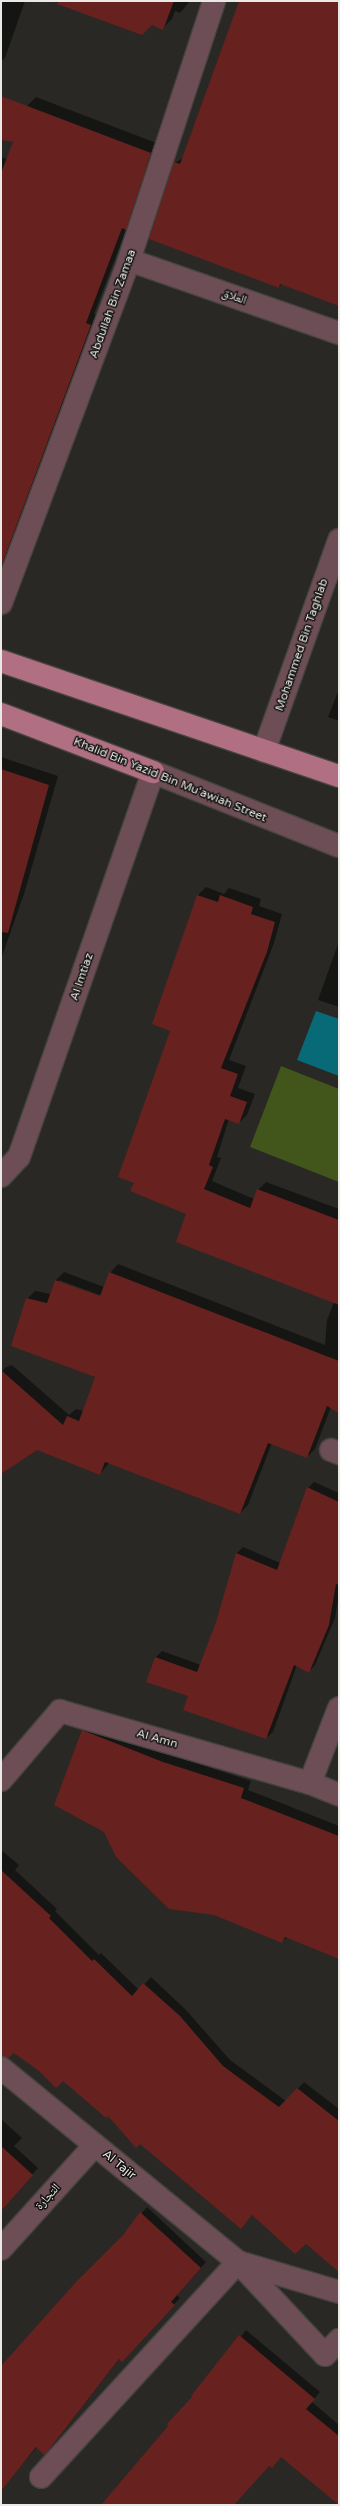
<!DOCTYPE html>
<html>
<head>
<meta charset="utf-8">
<style>
	body { margin:0 }
	#map { position:relative; width:340px; height:2506px; overflow:hidden; background:#292824; font-family:"Varela Round","Noto Naskh Arabic",sans-serif }
	div>[style] { position:absolute }
	.green>* { inset:0; background:#42561b }
	.water>* { inset:0; background:#076a76 }
	.shadow>* { inset:0; background:#0007 }
	.building>* { inset:0; background:#67211e }
	.roads { filter:drop-shadow(1px 0 #44433f) drop-shadow(-1px 0 #44433f) drop-shadow(0 1px #44433f) drop-shadow(0 -1px #44433f) }
	.minor>* { height:22px; margin:-11px; padding:0 11px; transform-origin:11px; border-radius:11px; background:#6d4d56 }
	.major>* { height:22px; margin:-11px; padding:0 11px; transform-origin:11px; border-radius:11px; background:#b16f83 }
	span { translate:-50% -50%; white-space:nowrap; text-align:center; line-height:1.15; -webkit-text-stroke:3px #11110f; paint-order:stroke }
	.street-label { font-size:12px; color:#eae9e6 }
	.frame { position:absolute; inset:0; border:2px solid #eae9e6; pointer-events:none }
</style>
</head>
<body>
<div id="map">
	<div class="green">
		<div style="clip-path:polygon(281px 1066px,339px 1089px,339px 1182px,250px 1147px)"></div>
	</div>
	<div class="water">
		<div style="clip-path:polygon(316px 1011px,339px 1019px,339px 1076px,297px 1060px)"></div>
	</div>
	<div class="shadow">
		<div style="clip-path:polygon(1px 1px,25px 1px,5px 58px,1px 61px)"></div>
		<div style="clip-path:polygon(52px 1px,190px 1px,180px 13px,175px 11px,172px 19px,163px 28px,151px 24px,142px 33px)"></div>
		<div style="clip-path:polygon(240px 1px,339px 1px,339px 305px,282px 284px,279px 287px,175px 163px,184px 157px)"></div>
		<div style="clip-path:polygon(36px 97px,159px 144px,134px 220px,127px 227px,94px 314px,99px 316px,1px 581px,1px 157px,7px 159px,27px 106px)"></div>
		<div style="clip-path:polygon(339px 689px,339px 721px,328px 717px)"></div>
		<div style="clip-path:polygon(1px 757px,58px 776px,24px 894px,1px 959px)"></div>
		<div style="clip-path:polygon(evenodd,206px 887px,224px 894px,229px 888px,261px 899px,259px 906px,282px 914px,274px 943px,229px 1060px,246px 1066px,238px 1088px,255px 1094px,247px 1115px,239px 1123px,229px 1119px,217px 1157px,221px 1158px,212px 1181px,254px 1199px,258px 1190px,266px 1182px,339px 1209px,339px 1412px,331px 1407px,315px 1449px,307px 1457px,272px 1443px,248px 1505px,240px 1513px,109px 1463px,100px 1474px,36px 1449px,1px 1462px,1px 1373px,6px 1367px,12px 1365px,69px 1415px,76px 1409px,83px 1411px,97px 1377px,27px 1299px,35px 1291px,51px 1294px,56px 1280px,64px 1272px,104px 1287px,110px 1273px,118px 1264px,325px 1345px,327px 1320px,334px 1302px,135px 1183px,171px 1030px,153px 1023px,198px 895px,206px 887px,59px 1280px,105px 1297px,104px 1299px,59px 1282px,59px 1280px)"></div>
		<div style="clip-path:polygon(339px 941px,339px 1007px,318px 1000px)"></div>
		<div style="clip-path:polygon(314px 1482px,339px 1493px,339px 1595px,335px 1618px,315px 1665px,309px 1671px,297px 1665px,273px 1732px,266px 1738px,189px 1696px,156px 1657px,162px 1651px,201px 1665px,217px 1623px,237px 1553px,243px 1547px,280px 1563px,308px 1488px)"></div>
		<div style="clip-path:polygon(90px 1724px,171px 1755px,251px 1781px,248px 1790px,339px 1826px,339px 1957px,287px 1937px,282px 1942px,83px 1731px)"></div>
		<div style="clip-path:polygon(1px 1850px,19px 1865px,15px 1870px,57px 1909px,55px 1911px,99px 1955px,101px 1953px,139px 1990px,151px 1977px,186px 2010px,230px 2060px,286px 2101px,304px 2082px,339px 2109px,339px 2269px,306px 2243px,253px 2214px,247px 2221px,63px 2079px,39px 2070px,1px 2042px)"></div>
		<div style="clip-path:polygon(1px 2119px,22px 2138px,14px 2146px,38px 2168px,1px 2210px)"></div>
		<div style="clip-path:polygon(147px 2207px,206px 2262px,177px 2295px,180px 2298px,128px 2354px,120px 2358px,51px 2447px,37px 2447px,7px 2482px,1px 2477px,1px 2364px,4px 2364px,124px 2235px)"></div>
		<div style="clip-path:polygon(246px 2330px,320px 2392px,312px 2402px,339px 2425px,339px 2504px,282px 2456px,269px 2465px,232px 2505px,116px 2505px)"></div>
	</div>
	<div class="building">
		<div style="clip-path:polygon(58px 1px,174px 1px,163px 30px,152px 25px,142px 35px,57px 4px)"></div>
		<div style="clip-path:polygon(239px 1px,339px 1px,339px 306px,280px 284px,279px 288px,149px 239px,174px 162px,180px 164px)"></div>
		<div style="clip-path:polygon(1px 96px,151px 153px,126px 230px,122px 228px,86px 323px,91px 325px,1px 567px,1px 173px,13px 142px,1px 140px)"></div>
		<div style="clip-path:polygon(1px 769px,49px 785px,8px 933px,1px 932px)"></div>
		<div style="clip-path:polygon(197px 895px,218px 902px,220px 895px,253px 907px,251px 914px,275px 922px,267px 952px,221px 1068px,238px 1074px,230px 1096px,247px 1102px,239px 1124px,225px 1119px,209px 1165px,213px 1167px,204px 1189px,250px 1208px,257px 1189px,339px 1220px,339px 1305px,176px 1242px,186px 1214px,130px 1191px,134px 1183px,118px 1177px,170px 1031px,152px 1024px)"></div>
		<div style="clip-path:polygon(109px 1272px,339px 1361px,339px 1413px,327px 1406px,307px 1458px,268px 1443px,240px 1514px,105px 1462px,100px 1475px,37px 1450px,1px 1474px,1px 1370px,63px 1425px,67px 1416px,79px 1421px,95px 1377px,11px 1346px,26px 1298px,47px 1303px,55px 1280px,100px 1296px)"></div>
		<div style="clip-path:polygon(307px 1487px,339px 1502px,339px 1585px,336px 1584px,329px 1625px,309px 1673px,294px 1665px,266px 1739px,183px 1710px,188px 1696px,146px 1682px,155px 1657px,197px 1672px,216px 1622px,236px 1553px,277px 1570px)"></div>
		<div style="clip-path:polygon(82px 1730px,163px 1762px,244px 1788px,241px 1798px,339px 1836px,339px 1959px,285px 1937px,282px 1943px,214px 1915px,169px 1909px,116px 1857px,104px 1832px,54px 1805px)"></div>
		<div style="clip-path:polygon(1px 1870px,51px 1916px,49px 1918px,92px 1961px,94px 1959px,132px 1996px,143px 1983px,180px 2016px,223px 2066px,279px 2107px,297px 2088px,339px 2121px,339px 2272px,306px 2244px,295px 2254px,252px 2215px,241px 2229px,140px 2144px,136px 2148px,108px 2116px,106px 2118px,63px 2081px,56px 2088px,39px 2071px,14px 2053px,8px 2058px,1px 2056px)"></div>
		<div style="clip-path:polygon(1px 2146px,33px 2175px,1px 2211px)"></div>
		<div style="clip-path:polygon(140px 2212px,201px 2268px,171px 2302px,175px 2305px,122px 2362px,119px 2359px,48px 2451px,44px 2455px,36px 2447px,1px 2491px,1px 2366px,76px 2282px,123px 2235px)"></div>
		<div style="clip-path:polygon(239px 2335px,315px 2399px,306px 2409px,339px 2436px,339px 2505px,281px 2457px,272px 2468px,269px 2466px,234px 2505px,101px 2505px,168px 2426px,167px 2424px,192px 2397px,191px 2396px)"></div>
	</div>
	<div class="roads">
		<div class="minor">
			<div style="left:129px;top:260px;width:222px;rotate:19.2deg"></div>
			<div style="left:1px;top:603px;width:366px;rotate:-69.5deg"></div>
			<div style="left:129px;top:260px;width:273px;rotate:-71.8deg"></div>
			<div style="left:264px;top:751px;width:224px;rotate:-70.4deg"></div>
			<div style="left:1px;top:1176px;width:26px;rotate:-47deg"></div>
			<div style="left:19px;top:1157px;width:408px;rotate:-70.8deg"></div>
			<div style="left:153px;top:772px;width:200px;rotate:21.7deg"></div>
			<div style="left:331px;top:1450px;width:9px;rotate:21deg"></div>
			<div style="left:1px;top:1780px;width:91px;rotate:-49.5deg"></div>
			<div style="left:60px;top:1711px;width:260px;rotate:16.1deg"></div>
			<div style="left:310px;top:1783px;width:31px;rotate:22deg"></div>
			<div style="left:310px;top:1783px;width:80px;rotate:-68.9deg"></div>
			<div style="left:1px;top:2068px;width:306px;rotate:39.3deg"></div>
			<div style="left:238px;top:2262px;width:105px;rotate:16.5deg"></div>
			<div style="left:1px;top:2249px;width:140px;rotate:-47.9deg"></div>
			<div style="left:41px;top:2477px;width:292px;rotate:-47.5deg"></div>
			<div style="left:238px;top:2262px;width:127px;rotate:46.9deg"></div>
			<div style="left:325px;top:2355px;width:21px;rotate:-47deg"></div>
		</div>
		<div class="major">
			<div style="left:1px;top:661px;width:357px;rotate:18.8deg"></div>
			<div style="left:1px;top:714px;width:163px;rotate:20.9deg"></div>
		</div>
	</div>
	<div class="street-label">
		<span style="left:234px;top:297px;rotate:19deg">العلاق</span>
		<span style="left:113px;top:304px;rotate:-70deg">Abdullah Bin Zamaa</span>
		<span style="left:302px;top:645px;rotate:-71deg">Mohammed Bin Taghlab</span>
		<span style="left:170px;top:780px;rotate:22deg">Khalid Bin Yazid Bin Mu'awiah Street</span>
		<span style="left:82px;top:977px;rotate:-71deg">Al Imtiaz</span>
		<span style="left:157px;top:1739px;rotate:16deg">Al Amn</span>
		<span style="left:119px;top:2165px;rotate:39deg">Al Tajir</span>
		<span style="left:48px;top:2197px;rotate:-48deg">التجارة</span>
	</div>
	<div class="frame"></div>
</div>
</body>
</html>
